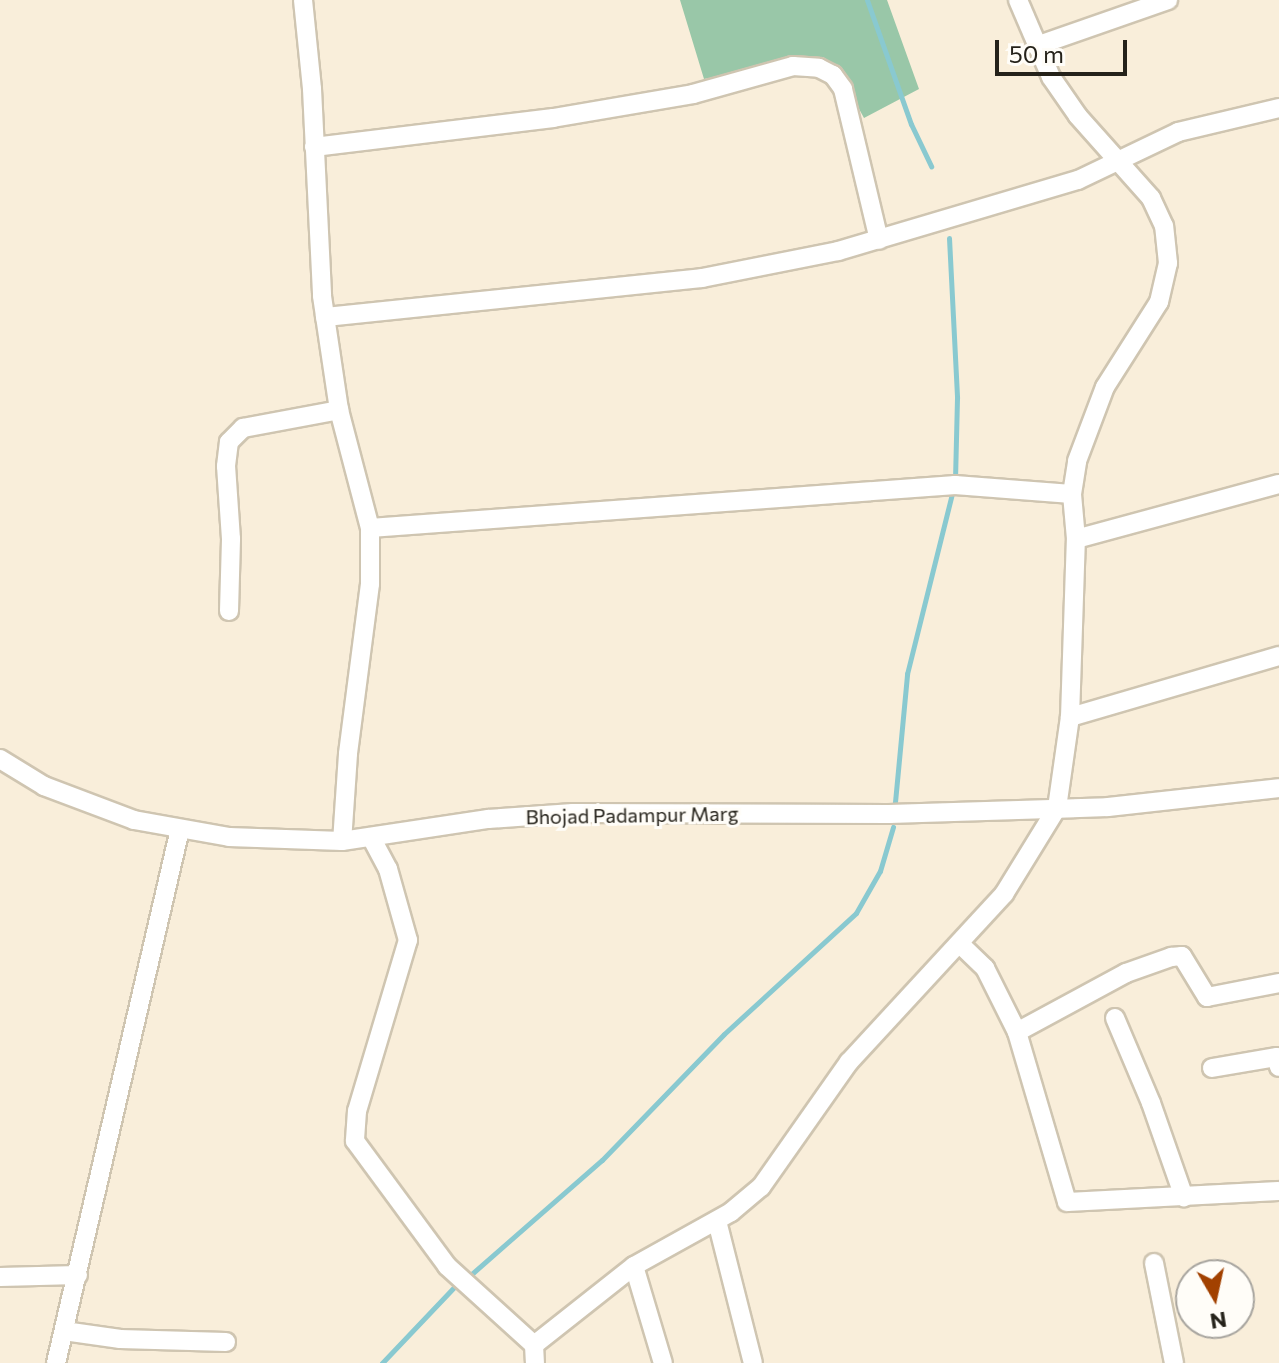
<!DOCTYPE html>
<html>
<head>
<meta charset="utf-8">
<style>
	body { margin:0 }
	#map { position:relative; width:1279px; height:1363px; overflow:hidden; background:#f9eeda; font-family:Commissioner,sans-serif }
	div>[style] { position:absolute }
	.forest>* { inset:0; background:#99c7a8 }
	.stream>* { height:5px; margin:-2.5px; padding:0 2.5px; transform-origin:2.5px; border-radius:2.5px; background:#89c9d0 }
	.roads { filter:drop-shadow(2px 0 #cfc5b1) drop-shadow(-2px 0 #cfc5b1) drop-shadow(0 2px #cfc5b1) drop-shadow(0 -2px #cfc5b1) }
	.minor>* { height:18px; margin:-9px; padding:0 9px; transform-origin:9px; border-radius:9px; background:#fff }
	span { translate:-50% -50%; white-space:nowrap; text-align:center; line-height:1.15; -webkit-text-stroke:6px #fffdf8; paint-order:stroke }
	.street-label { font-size:20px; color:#25221a }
	.north { position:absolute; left:1175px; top:1259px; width:80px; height:80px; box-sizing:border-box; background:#fffdf8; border:2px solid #a8a59f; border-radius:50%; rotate:171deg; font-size:22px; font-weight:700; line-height:32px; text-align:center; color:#25221a }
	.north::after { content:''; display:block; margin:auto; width:28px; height:36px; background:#a24100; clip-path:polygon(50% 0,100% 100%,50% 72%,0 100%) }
	.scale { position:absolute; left:995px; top:40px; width:132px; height:36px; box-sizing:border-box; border:4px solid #25221a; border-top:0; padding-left:10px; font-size:24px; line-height:28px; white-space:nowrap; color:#25221a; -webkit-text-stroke:6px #fffdf8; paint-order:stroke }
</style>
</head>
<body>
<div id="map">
	<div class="forest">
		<div style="clip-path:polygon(680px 0,887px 0,919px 89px,864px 118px,837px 69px,823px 57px,704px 79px)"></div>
	</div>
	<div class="stream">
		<div style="left:867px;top:0;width:132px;rotate:70.5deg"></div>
		<div style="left:911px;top:124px;width:47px;rotate:64.5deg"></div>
		<div style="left:949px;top:238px;width:160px;rotate:87.1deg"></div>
		<div style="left:957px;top:398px;width:82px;rotate:91.4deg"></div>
		<div style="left:895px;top:802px;width:129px;rotate:-84.6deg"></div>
		<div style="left:907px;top:674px;width:190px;rotate:-76deg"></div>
		<div style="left:467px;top:1278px;width:179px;rotate:-41.2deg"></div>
		<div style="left:602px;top:1160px;width:175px;rotate:-45.9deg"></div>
		<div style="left:724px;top:1034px;width:179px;rotate:-42.5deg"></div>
		<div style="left:856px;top:913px;width:48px;rotate:-60.3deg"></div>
		<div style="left:880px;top:871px;width:46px;rotate:-73.5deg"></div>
		<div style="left:382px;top:1363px;width:110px;rotate:-46.5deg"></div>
	</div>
	<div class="roads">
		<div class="minor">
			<div style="left:303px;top:0;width:89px;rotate:84.2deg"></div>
			<div style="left:312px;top:89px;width:207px;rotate:87.2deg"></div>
			<div style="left:322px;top:296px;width:115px;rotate:81.5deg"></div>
			<div style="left:339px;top:410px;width:122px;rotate:75.3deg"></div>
			<div style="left:370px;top:528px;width:56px;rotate:90deg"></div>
			<div style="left:370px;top:584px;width:171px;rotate:97.4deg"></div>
			<div style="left:348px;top:754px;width:87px;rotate:93.9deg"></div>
			<div style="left:1036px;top:46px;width:140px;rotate:-19.2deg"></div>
			<div style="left:314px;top:147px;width:241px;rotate:-6.9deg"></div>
			<div style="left:553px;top:118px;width:142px;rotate:-9.7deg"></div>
			<div style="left:693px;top:94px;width:104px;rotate:-15.6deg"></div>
			<div style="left:793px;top:66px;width:26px;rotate:4deg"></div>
			<div style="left:819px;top:68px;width:16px;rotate:27deg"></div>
			<div style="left:833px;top:75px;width:17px;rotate:54deg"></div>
			<div style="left:843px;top:89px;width:155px;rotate:76.6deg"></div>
			<div style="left:325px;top:317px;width:379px;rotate:-5.9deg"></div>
			<div style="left:702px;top:278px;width:139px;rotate:-11.2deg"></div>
			<div style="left:838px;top:251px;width:250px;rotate:-16.5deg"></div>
			<div style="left:1078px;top:180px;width:111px;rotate:-25.6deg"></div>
			<div style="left:1178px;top:132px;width:104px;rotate:-13.4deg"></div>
			<div style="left:370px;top:528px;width:587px;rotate:-4.2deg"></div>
			<div style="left:955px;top:485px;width:117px;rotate:4.4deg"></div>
			<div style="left:1076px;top:539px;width:210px;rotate:-15.2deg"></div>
			<div style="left:229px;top:611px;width:72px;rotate:-88.4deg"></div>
			<div style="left:231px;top:539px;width:73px;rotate:-93.9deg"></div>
			<div style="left:226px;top:466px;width:24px;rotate:-83deg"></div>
			<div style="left:229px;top:442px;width:20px;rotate:-45deg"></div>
			<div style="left:243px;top:428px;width:98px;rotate:-10.6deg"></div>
			<div style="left:1070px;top:717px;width:218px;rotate:-16.3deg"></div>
			<div style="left:0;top:759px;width:52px;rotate:31.5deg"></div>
			<div style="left:44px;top:786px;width:96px;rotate:20.7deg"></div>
			<div style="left:134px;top:820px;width:97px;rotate:10.1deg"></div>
			<div style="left:229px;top:837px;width:113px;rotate:2deg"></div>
			<div style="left:342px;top:841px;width:148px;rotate:-8.6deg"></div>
			<div style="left:488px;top:819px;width:85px;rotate:-4deg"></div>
			<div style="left:573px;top:813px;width:316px;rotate:0.2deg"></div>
			<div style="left:889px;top:814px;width:219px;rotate:-1.8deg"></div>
			<div style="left:1108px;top:807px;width:172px;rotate:-6.3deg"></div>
			<div style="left:372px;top:839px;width:34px;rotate:62deg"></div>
			<div style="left:388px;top:869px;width:74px;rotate:74.3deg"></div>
			<div style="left:408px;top:940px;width:178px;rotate:106.6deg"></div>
			<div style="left:357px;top:1111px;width:30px;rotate:94deg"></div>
			<div style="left:355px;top:1141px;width:155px;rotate:53.6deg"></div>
			<div style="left:447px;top:1266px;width:118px;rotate:42.2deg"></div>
			<div style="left:534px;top:1345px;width:18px;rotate:87deg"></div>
			<div style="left:960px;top:944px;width:35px;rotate:44deg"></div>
			<div style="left:985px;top:968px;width:72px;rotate:63.4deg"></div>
			<div style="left:1017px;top:1032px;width:177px;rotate:73.6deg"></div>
			<div style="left:1067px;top:1202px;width:212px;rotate:-3deg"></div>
			<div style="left:1115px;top:1018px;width:92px;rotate:67deg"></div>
			<div style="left:1151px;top:1103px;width:100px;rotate:70.7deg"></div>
			<div style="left:1017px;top:1032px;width:124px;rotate:-28.4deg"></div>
			<div style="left:1126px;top:973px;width:48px;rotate:-19.6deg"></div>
			<div style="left:1171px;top:957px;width:11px;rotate:-5deg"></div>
			<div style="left:1182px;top:956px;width:48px;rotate:58.6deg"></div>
			<div style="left:1207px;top:997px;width:73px;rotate:-11deg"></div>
			<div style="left:1212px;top:1068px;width:66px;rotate:-9.6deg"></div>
			<div style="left:1277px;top:1057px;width:10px;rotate:79deg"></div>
			<div style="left:717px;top:1221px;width:146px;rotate:75.8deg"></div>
			<div style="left:1154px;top:1263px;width:102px;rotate:78.7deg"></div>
			<div style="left:634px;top:1266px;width:101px;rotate:73.4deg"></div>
			<div style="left:0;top:1277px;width:78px;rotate:-1.5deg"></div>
			<div style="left:64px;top:1331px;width:57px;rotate:8.1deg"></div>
			<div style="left:120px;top:1339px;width:106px;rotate:1.6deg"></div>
			<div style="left:534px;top:1345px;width:127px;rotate:-38.3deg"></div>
			<div style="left:634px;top:1266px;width:111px;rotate:-29.1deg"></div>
			<div style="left:731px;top:1212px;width:39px;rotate:-40deg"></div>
			<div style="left:761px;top:1187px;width:153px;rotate:-54.9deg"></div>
			<div style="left:849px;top:1062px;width:229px;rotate:-47.3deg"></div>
			<div style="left:1004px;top:894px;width:101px;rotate:-58.4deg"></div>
			<div style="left:1057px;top:808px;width:92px;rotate:-81.9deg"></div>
			<div style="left:1070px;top:717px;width:178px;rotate:-88.1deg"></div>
			<div style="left:1076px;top:539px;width:45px;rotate:-95.1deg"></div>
			<div style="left:1072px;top:494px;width:33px;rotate:-81deg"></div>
			<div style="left:1077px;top:461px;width:79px;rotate:-69.3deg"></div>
			<div style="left:1105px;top:387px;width:101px;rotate:-57.6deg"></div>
			<div style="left:1159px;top:302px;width:40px;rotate:-77deg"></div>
			<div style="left:1168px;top:263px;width:37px;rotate:-96deg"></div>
			<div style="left:1164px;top:226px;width:31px;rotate:-115deg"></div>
			<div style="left:1151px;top:198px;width:110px;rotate:-131.7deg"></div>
			<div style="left:1078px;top:116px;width:47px;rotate:-124.7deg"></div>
			<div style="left:1051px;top:77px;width:84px;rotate:-113.2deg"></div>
			<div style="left:56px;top:1363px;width:548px;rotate:-76.93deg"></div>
		</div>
	</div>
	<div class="street-label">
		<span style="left:632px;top:815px;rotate:-1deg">Bhojad Padampur Marg</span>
	</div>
	<div class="north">N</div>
	<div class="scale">50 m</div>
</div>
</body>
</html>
